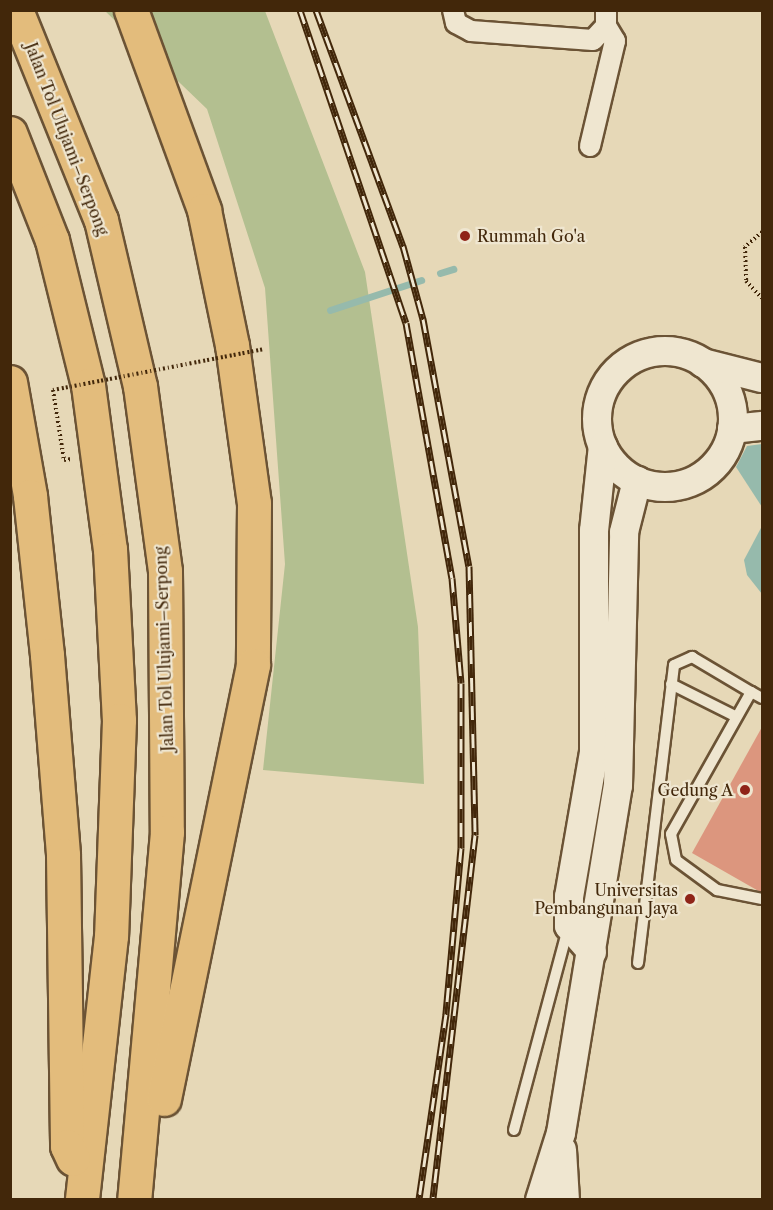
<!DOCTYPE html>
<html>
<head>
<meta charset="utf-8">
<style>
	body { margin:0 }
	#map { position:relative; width:773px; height:1210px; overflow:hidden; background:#e6d8b7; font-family:"Libre Caslon Text",serif }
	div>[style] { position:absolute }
	.green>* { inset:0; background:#b3bf90 }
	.water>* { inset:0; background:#96baac }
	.stream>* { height:7px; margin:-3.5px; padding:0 3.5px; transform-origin:3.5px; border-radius:3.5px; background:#96baac }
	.building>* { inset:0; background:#dc967e }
	.path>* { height:4px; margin-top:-2px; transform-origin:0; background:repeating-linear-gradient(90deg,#42270a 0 1.5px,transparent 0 4.5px) }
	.roads { filter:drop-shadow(2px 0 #6b5335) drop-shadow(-2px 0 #6b5335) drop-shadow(0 2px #6b5335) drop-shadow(0 -2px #6b5335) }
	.lane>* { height:10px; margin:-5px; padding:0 5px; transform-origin:5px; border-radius:5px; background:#efe6d0 }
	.street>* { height:20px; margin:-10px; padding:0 10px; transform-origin:10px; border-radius:10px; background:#efe6d0 }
	.secondary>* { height:28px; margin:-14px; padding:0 14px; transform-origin:14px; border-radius:14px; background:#efe6d0 }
	.secondary>.ring { margin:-14px; padding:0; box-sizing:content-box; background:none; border:28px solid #efe6d0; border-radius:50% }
	.highway>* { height:33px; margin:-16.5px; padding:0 16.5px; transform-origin:16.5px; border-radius:16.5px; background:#e3bc7c }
	.rail>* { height:7px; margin-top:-3.5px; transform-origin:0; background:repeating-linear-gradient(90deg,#efe6d0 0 14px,#42270a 0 28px); box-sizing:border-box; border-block:2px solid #42270a }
	.path-bridge>* { height:4px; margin-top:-2px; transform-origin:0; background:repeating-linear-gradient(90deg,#42270a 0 1.5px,transparent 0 4.5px) }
	.dots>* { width:16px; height:16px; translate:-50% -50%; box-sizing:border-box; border:3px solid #efe6d0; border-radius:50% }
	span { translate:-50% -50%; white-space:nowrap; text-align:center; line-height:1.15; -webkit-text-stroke:4.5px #efe6d0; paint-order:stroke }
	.street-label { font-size:16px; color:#42270a }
	.poi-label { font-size:16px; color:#42270a }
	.left { translate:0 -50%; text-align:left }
	.right { translate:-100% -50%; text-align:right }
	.frame { position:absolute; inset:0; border:12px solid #42270a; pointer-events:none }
</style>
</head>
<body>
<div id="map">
	<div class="green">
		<div style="clip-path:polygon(105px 11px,265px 11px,365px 272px,418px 627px,424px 784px,263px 770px,285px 564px,265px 288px,207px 109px)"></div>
	</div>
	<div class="water">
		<div style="clip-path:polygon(762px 444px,762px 507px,736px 467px,747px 446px)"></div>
		<div style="clip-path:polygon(762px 526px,762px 594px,747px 575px,744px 560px)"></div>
	</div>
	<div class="stream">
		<div style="left:440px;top:273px;width:14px;rotate:-17deg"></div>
		<div style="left:330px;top:310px;width:96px;rotate:-18.2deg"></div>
	</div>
	<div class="building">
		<div style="clip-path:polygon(762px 727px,762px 893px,692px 853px)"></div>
	</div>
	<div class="path">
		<div style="left:762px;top:232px;width:23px;rotate:139deg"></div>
		<div style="left:745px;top:247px;width:34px;rotate:88deg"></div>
		<div style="left:746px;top:281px;width:23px;rotate:47deg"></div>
		<div style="left:53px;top:390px;width:71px;rotate:81.1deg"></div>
		<div style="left:64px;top:460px;width:8px;rotate:-7deg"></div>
	</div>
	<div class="roads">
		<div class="lane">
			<div style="left:671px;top:684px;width:72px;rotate:26.6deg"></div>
			<div style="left:762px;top:698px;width:13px;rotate:-151deg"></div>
			<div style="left:751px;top:692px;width:163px;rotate:119.4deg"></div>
			<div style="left:671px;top:834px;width:26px;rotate:79deg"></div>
			<div style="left:676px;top:860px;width:51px;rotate:36.2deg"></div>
			<div style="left:717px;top:890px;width:46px;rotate:11.3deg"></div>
			<div style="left:638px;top:963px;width:300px;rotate:-83.1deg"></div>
			<div style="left:674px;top:665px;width:20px;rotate:-24deg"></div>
			<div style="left:692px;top:657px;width:69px;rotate:30.7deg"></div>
			<div style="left:514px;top:1130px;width:208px;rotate:-75deg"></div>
		</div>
		<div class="street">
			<div style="left:453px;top:10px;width:13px;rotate:77deg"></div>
			<div style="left:456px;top:23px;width:17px;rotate:28deg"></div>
			<div style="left:471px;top:31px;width:122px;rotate:4.2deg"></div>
			<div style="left:593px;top:40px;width:19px;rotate:-47deg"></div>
			<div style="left:606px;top:26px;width:16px;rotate:-90deg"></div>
			<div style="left:590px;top:146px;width:108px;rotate:-76.6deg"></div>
			<div style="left:615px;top:41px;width:17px;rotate:-121deg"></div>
		</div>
		<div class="secondary">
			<div class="ring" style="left:597px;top:351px;width:108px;height:108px"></div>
			<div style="left:703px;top:363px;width:61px;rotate:14.3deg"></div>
			<div style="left:732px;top:429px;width:30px;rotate:-6deg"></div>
			<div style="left:592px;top:952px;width:35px;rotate:-131deg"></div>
			<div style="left:569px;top:926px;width:29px;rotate:-90deg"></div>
			<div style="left:569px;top:897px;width:146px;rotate:-80.2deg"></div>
			<div style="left:594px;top:753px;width:222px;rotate:-90deg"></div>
			<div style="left:594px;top:531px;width:85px;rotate:-84deg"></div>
			<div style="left:562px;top:1150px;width:50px;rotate:86.6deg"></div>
			<div style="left:540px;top:1200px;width:70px;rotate:-72.6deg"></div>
			<div style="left:561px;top:1133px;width:352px;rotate:-80.7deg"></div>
			<div style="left:618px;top:786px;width:254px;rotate:-88.6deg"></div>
			<div style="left:624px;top:532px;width:53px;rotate:-75.7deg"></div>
		</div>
		<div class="highway">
			<div style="left:16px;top:10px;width:227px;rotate:68deg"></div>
			<div style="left:101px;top:220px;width:171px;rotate:76.8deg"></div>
			<div style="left:140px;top:386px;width:187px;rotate:82.3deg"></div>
			<div style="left:165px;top:571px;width:261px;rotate:89.6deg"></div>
			<div style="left:167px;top:832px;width:369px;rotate:95.1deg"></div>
			<div style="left:131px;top:10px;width:213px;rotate:69.9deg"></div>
			<div style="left:204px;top:210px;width:138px;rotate:78.3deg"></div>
			<div style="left:232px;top:345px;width:160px;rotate:82.1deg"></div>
			<div style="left:254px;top:503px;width:162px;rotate:90.4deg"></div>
			<div style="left:253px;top:665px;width:443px;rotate:101.6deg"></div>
			<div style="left:10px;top:133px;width:115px;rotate:68.6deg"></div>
			<div style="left:52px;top:240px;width:149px;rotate:76.1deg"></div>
			<div style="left:88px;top:385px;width:165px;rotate:82.4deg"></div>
			<div style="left:110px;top:549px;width:171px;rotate:87deg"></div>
			<div style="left:119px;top:720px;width:216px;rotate:92.1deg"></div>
			<div style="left:111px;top:936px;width:266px;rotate:96.3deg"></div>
			<div style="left:10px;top:382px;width:116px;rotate:80deg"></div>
			<div style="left:30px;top:496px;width:160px;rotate:83.9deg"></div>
			<div style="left:47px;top:655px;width:201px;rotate:85.4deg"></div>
			<div style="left:63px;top:855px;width:291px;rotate:89.2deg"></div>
			<div style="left:67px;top:1146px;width:14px;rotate:65deg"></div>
		</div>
	</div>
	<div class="rail">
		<div style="left:300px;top:10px;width:330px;rotate:71.3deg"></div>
		<div style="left:406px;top:323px;width:259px;rotate:79.8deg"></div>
		<div style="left:452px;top:578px;width:105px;rotate:85.1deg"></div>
		<div style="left:461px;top:683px;width:165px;rotate:90deg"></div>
		<div style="left:461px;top:848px;width:167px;rotate:95.2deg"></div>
		<div style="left:446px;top:1014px;width:188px;rotate:98.3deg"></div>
		<div style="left:316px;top:10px;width:252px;rotate:69.8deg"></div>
		<div style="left:403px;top:246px;width:76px;rotate:74.7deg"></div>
		<div style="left:423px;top:319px;width:251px;rotate:79.5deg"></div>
		<div style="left:469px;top:566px;width:269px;rotate:88.7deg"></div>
		<div style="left:475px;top:835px;width:367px;rotate:96.6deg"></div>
	</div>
	<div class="path-bridge">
		<div style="left:53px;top:390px;width:214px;rotate:-11deg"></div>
	</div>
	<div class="dots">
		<div style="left:465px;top:236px;background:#8f2418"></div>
		<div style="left:745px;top:790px;background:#8f2418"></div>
		<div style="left:690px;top:899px;background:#8f2418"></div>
	</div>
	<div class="street-label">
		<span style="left:67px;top:139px;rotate:69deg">Jalan Tol Ulujami–Serpong</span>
		<span style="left:164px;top:649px;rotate:-92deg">Jalan Tol Ulujami–Serpong</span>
	</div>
	<div class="poi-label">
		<span class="left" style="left:477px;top:236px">Rummah Go'a</span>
		<span class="right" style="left:733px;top:790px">Gedung A</span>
		<span class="right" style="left:678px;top:899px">Universitas<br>Pembangunan Jaya</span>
	</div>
	<div class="frame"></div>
</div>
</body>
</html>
